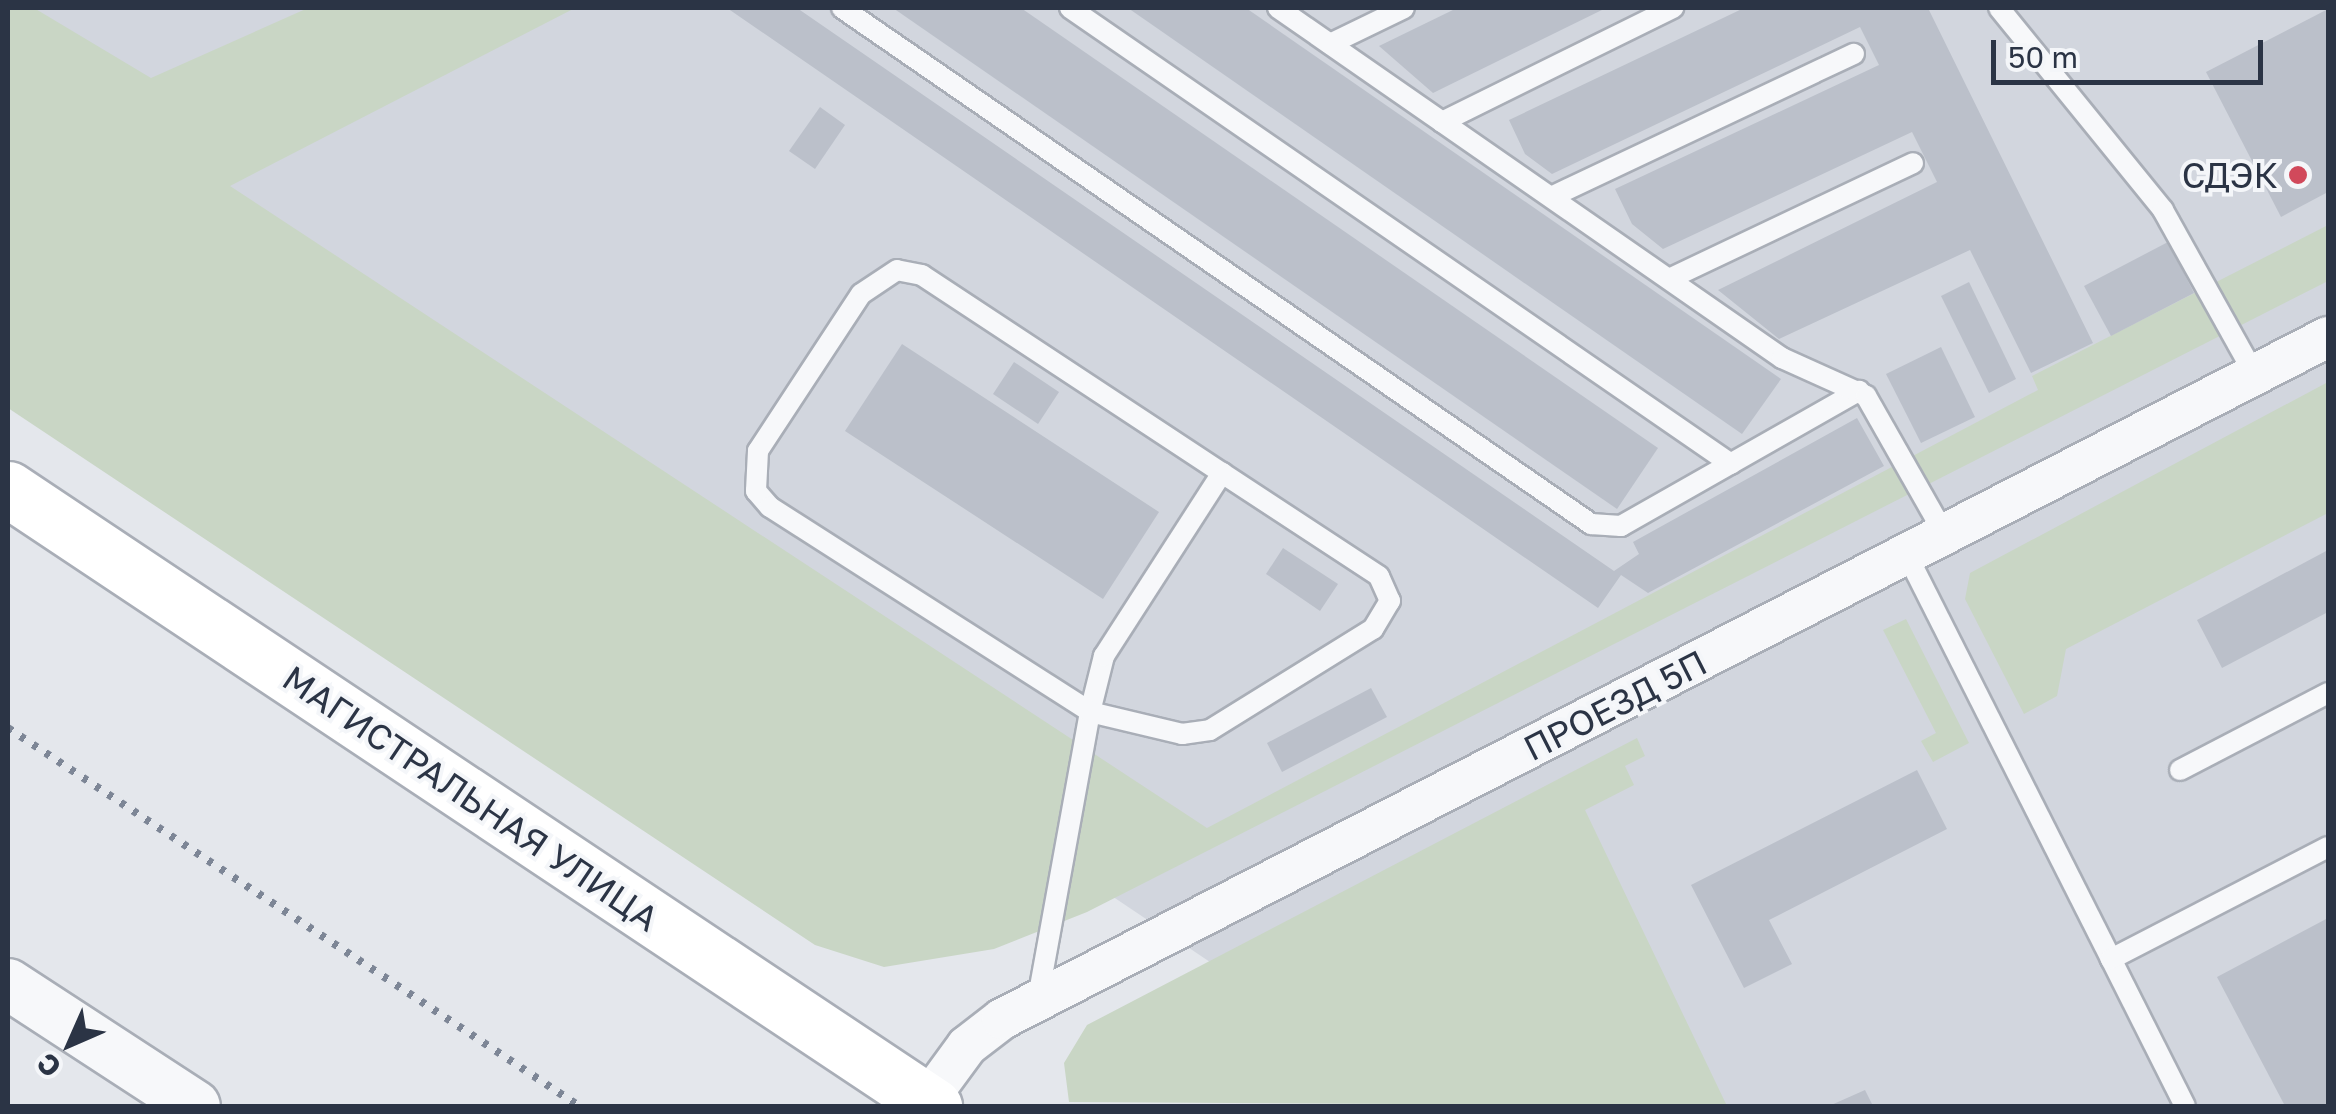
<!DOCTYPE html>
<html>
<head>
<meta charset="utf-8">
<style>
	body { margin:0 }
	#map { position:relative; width:2336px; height:1114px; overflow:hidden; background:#e4e7ec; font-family:"Golos Text",sans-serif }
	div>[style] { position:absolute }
	.built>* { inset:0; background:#d2d6de }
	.green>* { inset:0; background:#c9d6c5 }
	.building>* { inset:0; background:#bbc0ca }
	.roads { filter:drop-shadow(2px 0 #a9aeb7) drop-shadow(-2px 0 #a9aeb7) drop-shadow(0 2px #a9aeb7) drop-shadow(0 -2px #a9aeb7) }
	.service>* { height:20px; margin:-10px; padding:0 10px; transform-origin:10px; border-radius:10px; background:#f7f8fa }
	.minor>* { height:40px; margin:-20px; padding:0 20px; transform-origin:20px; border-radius:20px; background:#f7f8fa }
	.tertiary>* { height:50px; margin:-25px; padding:0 25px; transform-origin:25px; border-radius:25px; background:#f7f8fa }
	.secondary>* { height:55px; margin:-27.5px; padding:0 27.5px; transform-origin:27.5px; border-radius:27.5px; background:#fff }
	.rail>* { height:8px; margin-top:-4px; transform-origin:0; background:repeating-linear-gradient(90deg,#7d8696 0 5px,transparent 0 15px) }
	.dots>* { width:28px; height:28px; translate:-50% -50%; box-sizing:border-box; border:5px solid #f4f6f9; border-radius:50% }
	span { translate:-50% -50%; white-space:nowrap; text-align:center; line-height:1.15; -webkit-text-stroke:8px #f4f6f9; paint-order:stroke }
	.poi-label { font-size:35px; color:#2b3445 }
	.right { translate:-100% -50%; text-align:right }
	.street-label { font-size:35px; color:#2b3445 }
	.frame { position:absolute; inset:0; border:10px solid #2b3445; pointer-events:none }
	.north { position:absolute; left:20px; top:994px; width:100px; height:100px; -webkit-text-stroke:8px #f4f6f9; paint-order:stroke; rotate:225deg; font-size:28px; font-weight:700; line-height:40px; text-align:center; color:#2b3445 }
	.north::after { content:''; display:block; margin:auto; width:35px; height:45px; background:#2b3445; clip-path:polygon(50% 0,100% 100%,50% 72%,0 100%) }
	.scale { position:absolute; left:1991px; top:40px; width:272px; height:45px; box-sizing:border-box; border:5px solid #2b3445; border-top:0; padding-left:12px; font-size:30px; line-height:35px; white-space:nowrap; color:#2b3445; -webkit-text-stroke:8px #f4f6f9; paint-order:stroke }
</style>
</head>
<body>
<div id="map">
	<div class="built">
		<div style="clip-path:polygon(8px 8px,2328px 8px,2328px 1106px,1424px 1106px,8px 153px)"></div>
	</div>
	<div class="green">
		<div style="clip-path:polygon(8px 8px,34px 8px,151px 78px,308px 8px,575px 8px,230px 186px,1207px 828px,2038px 390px,2032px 376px,2328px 225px,2328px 281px,1087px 912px,994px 949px,884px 967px,815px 945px,8px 408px)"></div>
		<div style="clip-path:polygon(2328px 382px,2328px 513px,2066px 649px,2057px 696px,2024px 714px,1965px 599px,1970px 573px)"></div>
		<div style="clip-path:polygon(1906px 619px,1969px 743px,1933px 762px,1921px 741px,1936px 733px,1883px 630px)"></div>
		<div style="clip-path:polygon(1637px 738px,1645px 756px,1625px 766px,1634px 785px,1585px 810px,1727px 1106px,1069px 1102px,1064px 1063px,1087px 1025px)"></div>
	</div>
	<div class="building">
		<div style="clip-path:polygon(727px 8px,797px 8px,1614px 571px,1639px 554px,1633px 542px,1857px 418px,1884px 466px,1648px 593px,1621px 575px,1598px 608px)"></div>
		<div style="clip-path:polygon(893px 8px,1021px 8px,1658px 448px,1617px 509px)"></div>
		<div style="clip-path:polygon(1128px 8px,1246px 8px,1781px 379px,1742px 434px)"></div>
		<div style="clip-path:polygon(1457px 8px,1606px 8px,1433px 93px,1379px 46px)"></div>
		<div style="clip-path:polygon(1744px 8px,1928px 8px,2093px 343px,2031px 373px,1970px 250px,1779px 339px,1718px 290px,1937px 182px,1912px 132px,1663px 249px,1632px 224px,1615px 189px,1879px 65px,1860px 27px,1552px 174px,1525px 154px,1509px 120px)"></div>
		<div style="clip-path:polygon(2328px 9px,2328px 192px,2281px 217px,2206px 72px)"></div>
		<div style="clip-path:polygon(820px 107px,845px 125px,815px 169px,789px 151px)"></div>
		<div style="clip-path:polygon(2168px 242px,2194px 293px,2111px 336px,2084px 286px)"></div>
		<div style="clip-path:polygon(1969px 282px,2016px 379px,1989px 393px,1941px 296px)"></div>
		<div style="clip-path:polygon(902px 344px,1159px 512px,1103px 599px,845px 431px)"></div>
		<div style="clip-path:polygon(1941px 347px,1975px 417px,1921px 443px,1886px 374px)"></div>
		<div style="clip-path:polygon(1014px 362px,1059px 392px,1038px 424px,993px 394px)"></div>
		<div style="clip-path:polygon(1283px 548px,1338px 584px,1320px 611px,1266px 574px)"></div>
		<div style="clip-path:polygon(2328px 550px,2328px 612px,2222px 668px,2197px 620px)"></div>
		<div style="clip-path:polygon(1371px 688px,1387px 717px,1282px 772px,1267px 743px)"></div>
		<div style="clip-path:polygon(1917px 770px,1947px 829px,1769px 920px,1792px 964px,1744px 988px,1691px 885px)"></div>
		<div style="clip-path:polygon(2328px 918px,2328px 1106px,2285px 1106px,2217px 977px)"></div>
		<div style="clip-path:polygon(1865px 1090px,1873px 1106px,1829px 1106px)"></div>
	</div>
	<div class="roads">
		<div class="service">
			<div style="left:842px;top:8px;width:910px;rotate:34.56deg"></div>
			<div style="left:1591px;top:524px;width:30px;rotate:4deg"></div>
			<div style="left:1621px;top:526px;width:274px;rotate:-29.6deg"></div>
			<div style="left:1070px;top:8px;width:803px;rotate:34.6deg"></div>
			<div style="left:1278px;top:8px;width:614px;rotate:34.78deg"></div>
			<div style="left:1782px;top:358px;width:92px;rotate:24.3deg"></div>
			<div style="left:1866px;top:396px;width:160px;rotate:60.4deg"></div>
			<div style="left:1999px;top:8px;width:260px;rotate:50.9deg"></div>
			<div style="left:2163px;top:210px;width:189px;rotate:60.9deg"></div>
			<div style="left:1330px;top:44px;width:82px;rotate:-25.9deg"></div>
			<div style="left:1442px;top:122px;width:258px;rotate:-26.3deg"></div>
			<div style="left:1551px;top:197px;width:335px;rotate:-25.3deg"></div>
			<div style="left:1669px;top:279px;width:270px;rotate:-25.4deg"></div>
			<div style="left:1907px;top:555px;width:453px;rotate:63.2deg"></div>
			<div style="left:2180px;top:770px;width:167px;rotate:-27.5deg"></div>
			<div style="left:1038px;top:998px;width:291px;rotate:-79.7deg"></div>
			<div style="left:1090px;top:712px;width:58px;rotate:-76deg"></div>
			<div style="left:1104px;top:656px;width:218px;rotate:-57.2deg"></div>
			<div style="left:1222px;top:473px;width:359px;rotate:-146.6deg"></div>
			<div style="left:922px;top:275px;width:25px;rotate:-169deg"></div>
			<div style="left:897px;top:270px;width:43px;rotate:146.3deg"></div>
			<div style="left:861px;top:294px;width:188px;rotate:123.3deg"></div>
			<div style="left:758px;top:451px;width:40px;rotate:92.9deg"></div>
			<div style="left:756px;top:491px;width:21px;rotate:49deg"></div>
			<div style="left:770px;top:507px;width:380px;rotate:32.6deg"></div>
			<div style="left:1090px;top:712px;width:95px;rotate:13.4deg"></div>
			<div style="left:1182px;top:734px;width:28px;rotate:-8deg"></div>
			<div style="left:1210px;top:730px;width:192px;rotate:-31.8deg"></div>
			<div style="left:1373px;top:629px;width:33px;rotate:-59deg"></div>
			<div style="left:1390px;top:601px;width:27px;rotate:-114deg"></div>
			<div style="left:1379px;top:576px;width:188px;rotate:-146.7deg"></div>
			<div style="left:2185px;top:1106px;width:165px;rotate:-116.7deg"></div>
			<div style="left:2111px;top:959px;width:244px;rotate:-27.3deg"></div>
		</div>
		<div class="minor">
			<div style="left:926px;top:1102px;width:69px;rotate:-53.8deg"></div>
			<div style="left:967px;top:1046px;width:44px;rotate:-37.6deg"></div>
			<div style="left:1002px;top:1019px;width:1491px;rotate:-27.22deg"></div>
		</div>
		<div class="tertiary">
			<div style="left:8px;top:984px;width:223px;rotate:33.1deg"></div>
		</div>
		<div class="secondary">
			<div style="left:8px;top:489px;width:1113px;rotate:33.68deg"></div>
		</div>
	</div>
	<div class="rail">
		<div style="left:8px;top:728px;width:685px;rotate:33.5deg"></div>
	</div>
	<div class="dots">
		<div style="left:2298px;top:175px;background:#d1495b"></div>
	</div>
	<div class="poi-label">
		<span class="right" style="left:2278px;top:175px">СДЭК</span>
	</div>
	<div class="street-label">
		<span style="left:1615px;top:705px;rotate:-27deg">ПРОЕЗД 5П</span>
		<span style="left:471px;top:798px;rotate:34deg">МАГИСТРАЛЬНАЯ УЛИЦА</span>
	</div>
	<div class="frame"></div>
	<div class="north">С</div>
	<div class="scale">50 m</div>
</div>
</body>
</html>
